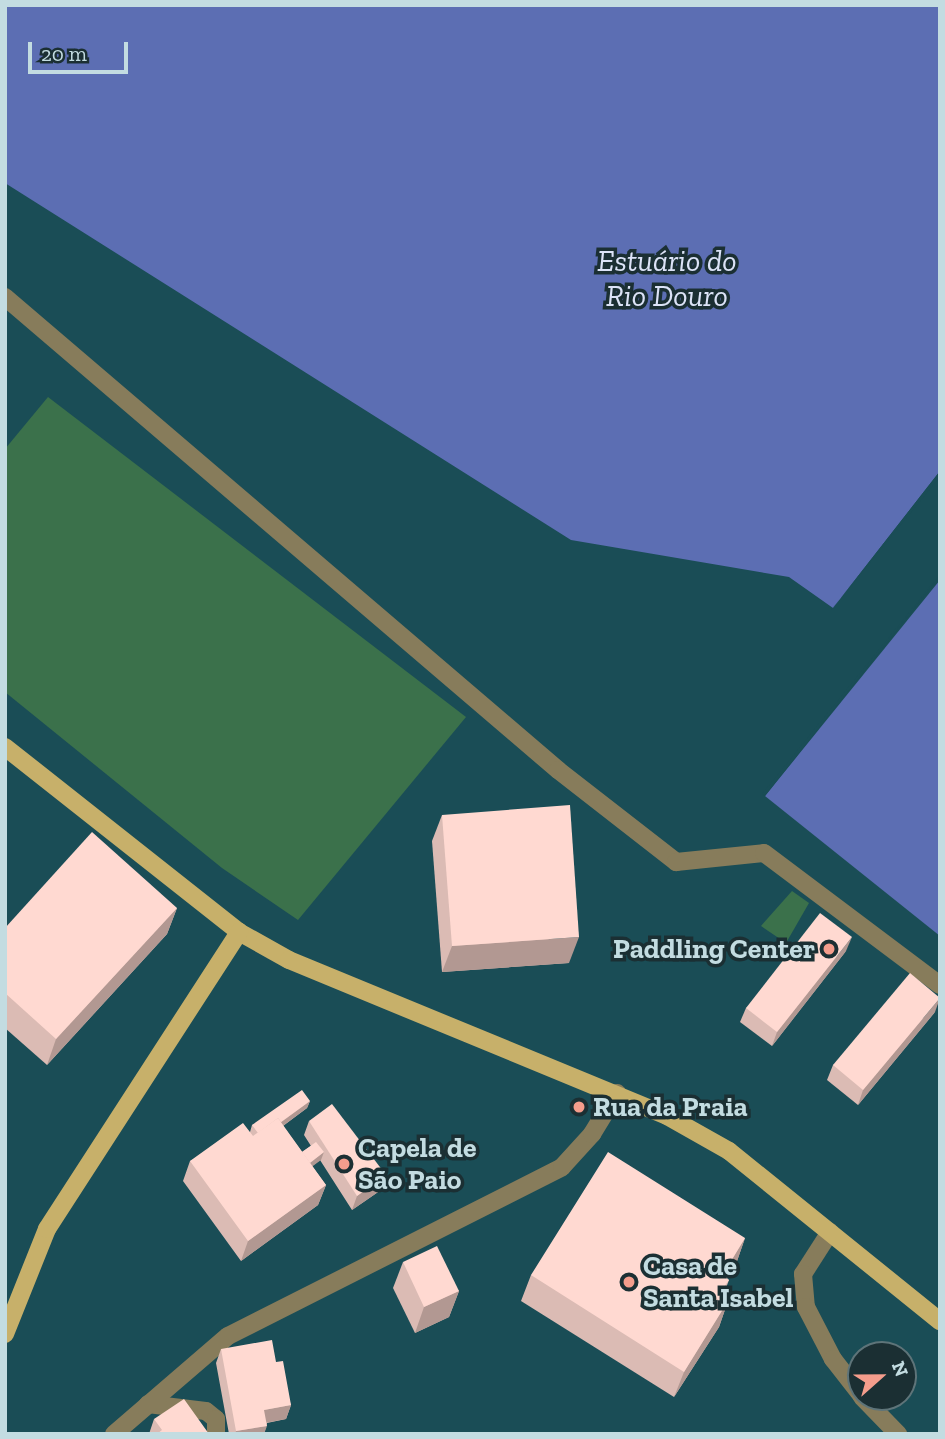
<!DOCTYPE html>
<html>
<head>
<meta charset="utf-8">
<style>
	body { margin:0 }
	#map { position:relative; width:945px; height:1439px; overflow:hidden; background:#1a4d56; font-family:"Zilla Slab",serif }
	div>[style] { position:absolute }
	.green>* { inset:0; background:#3b714b }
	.water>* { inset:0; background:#5c6eb3 }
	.pier>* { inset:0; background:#1a4d56 }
	.minor>* { height:18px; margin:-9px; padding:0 9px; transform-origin:9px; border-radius:9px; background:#877c5b }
	.major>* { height:18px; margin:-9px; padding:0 9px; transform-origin:9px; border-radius:9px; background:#c7b06a }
	.wall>* { inset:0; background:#dbbbb4 }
	.shaded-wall>* { inset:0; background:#b29892 }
	.building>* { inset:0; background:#ffd9d1 }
	.dots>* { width:19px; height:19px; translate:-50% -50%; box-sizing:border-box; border:4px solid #1b2f33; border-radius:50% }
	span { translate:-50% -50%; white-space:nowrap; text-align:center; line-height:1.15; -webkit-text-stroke:7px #1b2f33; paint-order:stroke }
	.poi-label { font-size:28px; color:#c3dce1; font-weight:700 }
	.right { translate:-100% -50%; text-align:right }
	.left { translate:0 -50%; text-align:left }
	.water-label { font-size:30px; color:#dce3f7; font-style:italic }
	.frame { position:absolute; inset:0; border:7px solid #c3dce1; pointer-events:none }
	.north { position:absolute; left:847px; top:1341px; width:70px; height:70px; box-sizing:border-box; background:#1b2f33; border:2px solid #5e7479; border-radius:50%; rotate:69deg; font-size:19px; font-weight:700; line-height:28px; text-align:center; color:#c3dce1 }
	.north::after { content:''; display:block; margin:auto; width:24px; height:32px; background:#f49d8c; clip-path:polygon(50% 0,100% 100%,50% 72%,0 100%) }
	.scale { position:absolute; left:28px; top:42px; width:100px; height:32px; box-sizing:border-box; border:4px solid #c3dce1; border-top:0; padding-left:9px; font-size:21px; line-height:24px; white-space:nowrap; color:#c3dce1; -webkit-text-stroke:5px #1b2f33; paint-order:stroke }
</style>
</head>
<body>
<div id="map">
	<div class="green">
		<div style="clip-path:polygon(48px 397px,466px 717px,298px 920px,222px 868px,5px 692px,5px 449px)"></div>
		<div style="clip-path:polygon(792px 891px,809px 903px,786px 943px,761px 926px)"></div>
	</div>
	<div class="water">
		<div style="clip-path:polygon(5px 5px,940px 5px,940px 471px,833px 608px,789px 577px,571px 540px,5px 183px)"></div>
		<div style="clip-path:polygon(940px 580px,940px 936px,765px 796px)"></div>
	</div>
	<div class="pier">
		<div style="clip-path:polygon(940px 471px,940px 477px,831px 610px,833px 608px)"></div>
		<div style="clip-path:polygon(940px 576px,765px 796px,762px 794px,937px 578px)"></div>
	</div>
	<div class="minor">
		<div style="left:5px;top:297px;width:728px;rotate:40.54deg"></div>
		<div style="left:558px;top:770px;width:150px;rotate:37.9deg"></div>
		<div style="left:676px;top:862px;width:88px;rotate:-5.8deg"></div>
		<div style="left:764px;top:853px;width:220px;rotate:36.9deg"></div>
		<div style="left:830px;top:1232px;width:50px;rotate:122.7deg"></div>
		<div style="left:803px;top:1274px;width:33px;rotate:85deg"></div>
		<div style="left:806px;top:1307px;width:59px;rotate:62.6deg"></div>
		<div style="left:833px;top:1359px;width:46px;rotate:52.1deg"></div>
		<div style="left:862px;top:1397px;width:52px;rotate:45.8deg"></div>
		<div style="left:148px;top:1404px;width:58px;rotate:6.9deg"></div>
		<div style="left:206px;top:1411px;width:13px;rotate:39deg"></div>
		<div style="left:216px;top:1419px;width:15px;rotate:90deg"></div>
		<div style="left:114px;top:1434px;width:150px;rotate:-40.7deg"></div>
		<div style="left:228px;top:1336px;width:374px;rotate:-26.8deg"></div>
		<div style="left:562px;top:1167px;width:45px;rotate:-47.7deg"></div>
		<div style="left:592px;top:1134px;width:48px;rotate:-58.6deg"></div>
	</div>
	<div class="major">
		<div style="left:5px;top:747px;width:298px;rotate:38.3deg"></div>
		<div style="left:239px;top:932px;width:57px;rotate:29.2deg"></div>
		<div style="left:289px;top:960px;width:409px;rotate:22.4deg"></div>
		<div style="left:667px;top:1116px;width:71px;rotate:29.4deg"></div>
		<div style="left:729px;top:1151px;width:271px;rotate:38.9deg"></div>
		<div style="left:5px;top:1334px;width:113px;rotate:-68.2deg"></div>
		<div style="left:47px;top:1229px;width:354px;rotate:-57.1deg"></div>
	</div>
	<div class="wall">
		<div style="clip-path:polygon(442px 815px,569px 963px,442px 972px,432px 841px)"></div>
		<div style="clip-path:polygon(177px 908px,167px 934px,47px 1065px,5px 1028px,5px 928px)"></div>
		<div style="clip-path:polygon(846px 951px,772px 1046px,740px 1022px,746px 1008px)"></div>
		<div style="clip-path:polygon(935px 1012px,858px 1105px,827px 1080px,833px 1065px)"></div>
		<div style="clip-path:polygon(310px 1101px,307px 1108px,283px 1126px,302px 1152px,311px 1146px,304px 1135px,309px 1121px,381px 1190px,352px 1210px,320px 1160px,312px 1166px,326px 1185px,318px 1205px,241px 1261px,183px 1181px,190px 1161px,250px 1132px,252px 1125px)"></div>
		<div style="clip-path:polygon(745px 1238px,736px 1264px,727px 1278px,729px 1280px,726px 1288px,728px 1301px,719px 1327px,674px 1397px,521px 1301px,531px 1275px)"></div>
		<div style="clip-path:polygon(403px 1262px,459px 1291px,449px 1317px,415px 1333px,393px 1288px)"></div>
		<div style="clip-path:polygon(221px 1349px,276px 1362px,291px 1405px,286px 1419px,267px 1423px,264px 1434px,229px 1434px,216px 1363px)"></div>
		<div style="clip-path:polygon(154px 1419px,209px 1434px,149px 1434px)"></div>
	</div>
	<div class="shaded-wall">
		<div style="clip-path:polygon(177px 908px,167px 934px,47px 1065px,56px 1039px)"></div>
		<div style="clip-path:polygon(579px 937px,569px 963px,442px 972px,452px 946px)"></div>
		<div style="clip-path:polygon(852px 937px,846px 951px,772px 1046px,777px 1032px)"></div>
		<div style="clip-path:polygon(940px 998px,935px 1012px,858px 1105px,863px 1090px)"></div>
		<div style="clip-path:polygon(310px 1101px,307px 1108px,258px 1144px,261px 1137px)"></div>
		<div style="clip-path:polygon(324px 1152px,321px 1160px,298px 1177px,300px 1169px)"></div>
		<div style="clip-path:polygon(386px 1175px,381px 1190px,352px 1210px,357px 1196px)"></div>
		<div style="clip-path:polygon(326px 1185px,318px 1205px,241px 1261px,248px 1241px)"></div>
		<div style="clip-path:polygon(745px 1238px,736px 1264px,712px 1301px,722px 1276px)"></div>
		<div style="clip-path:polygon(459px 1291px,449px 1317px,415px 1333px,424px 1307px)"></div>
		<div style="clip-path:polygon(728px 1301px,719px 1327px,674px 1397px,684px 1372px)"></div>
		<div style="clip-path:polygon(291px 1405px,286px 1419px,259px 1424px,264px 1410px)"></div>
		<div style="clip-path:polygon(267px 1426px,264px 1434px,235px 1434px,236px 1431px)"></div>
	</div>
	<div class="building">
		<div style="clip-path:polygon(570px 805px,579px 937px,452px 946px,442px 815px)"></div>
		<div style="clip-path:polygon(92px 832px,177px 908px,56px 1039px,5px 993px,5px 928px)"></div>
		<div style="clip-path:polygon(820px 913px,852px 937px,777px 1032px,746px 1008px)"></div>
		<div style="clip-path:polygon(910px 973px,940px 998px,863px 1090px,833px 1065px)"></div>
		<div style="clip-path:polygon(302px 1090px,310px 1101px,281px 1122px,278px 1118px,258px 1133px,252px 1125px)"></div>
		<div style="clip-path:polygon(332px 1104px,386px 1175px,357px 1196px,309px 1121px)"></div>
		<div style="clip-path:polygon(278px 1118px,326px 1185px,248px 1241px,190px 1161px,243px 1123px,253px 1136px)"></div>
		<div style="clip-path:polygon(316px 1142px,324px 1152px,310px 1163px,302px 1152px)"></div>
		<div style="clip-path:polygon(608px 1152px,745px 1238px,722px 1276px,729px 1280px,724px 1287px,730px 1290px,728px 1301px,684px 1372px,531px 1275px)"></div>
		<div style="clip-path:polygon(437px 1246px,459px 1291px,424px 1307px,403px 1262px)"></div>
		<div style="clip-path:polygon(272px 1340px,276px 1362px,283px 1361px,291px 1405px,264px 1410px,267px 1426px,236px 1431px,221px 1349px)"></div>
		<div style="clip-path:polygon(184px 1399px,209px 1434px,157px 1434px,162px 1430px,154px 1419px)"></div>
	</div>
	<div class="dots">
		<div style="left:829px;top:949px;background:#f49d8c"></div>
		<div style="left:579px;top:1107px;background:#f49d8c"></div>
		<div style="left:344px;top:1164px;background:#f49d8c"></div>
		<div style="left:629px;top:1282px;background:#f49d8c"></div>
	</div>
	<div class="poi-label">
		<span class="right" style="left:815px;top:949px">Paddling Center</span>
		<span class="left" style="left:593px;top:1107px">Rua da Praia</span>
		<span class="left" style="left:358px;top:1164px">Capela de<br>São Paio</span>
		<span class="left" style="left:643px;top:1282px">Casa de<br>Santa Isabel</span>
	</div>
	<div class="water-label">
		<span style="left:667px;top:278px">Estuário do<br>Rio Douro</span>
	</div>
	<div class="frame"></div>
	<div class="north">N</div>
	<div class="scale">20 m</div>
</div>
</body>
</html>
